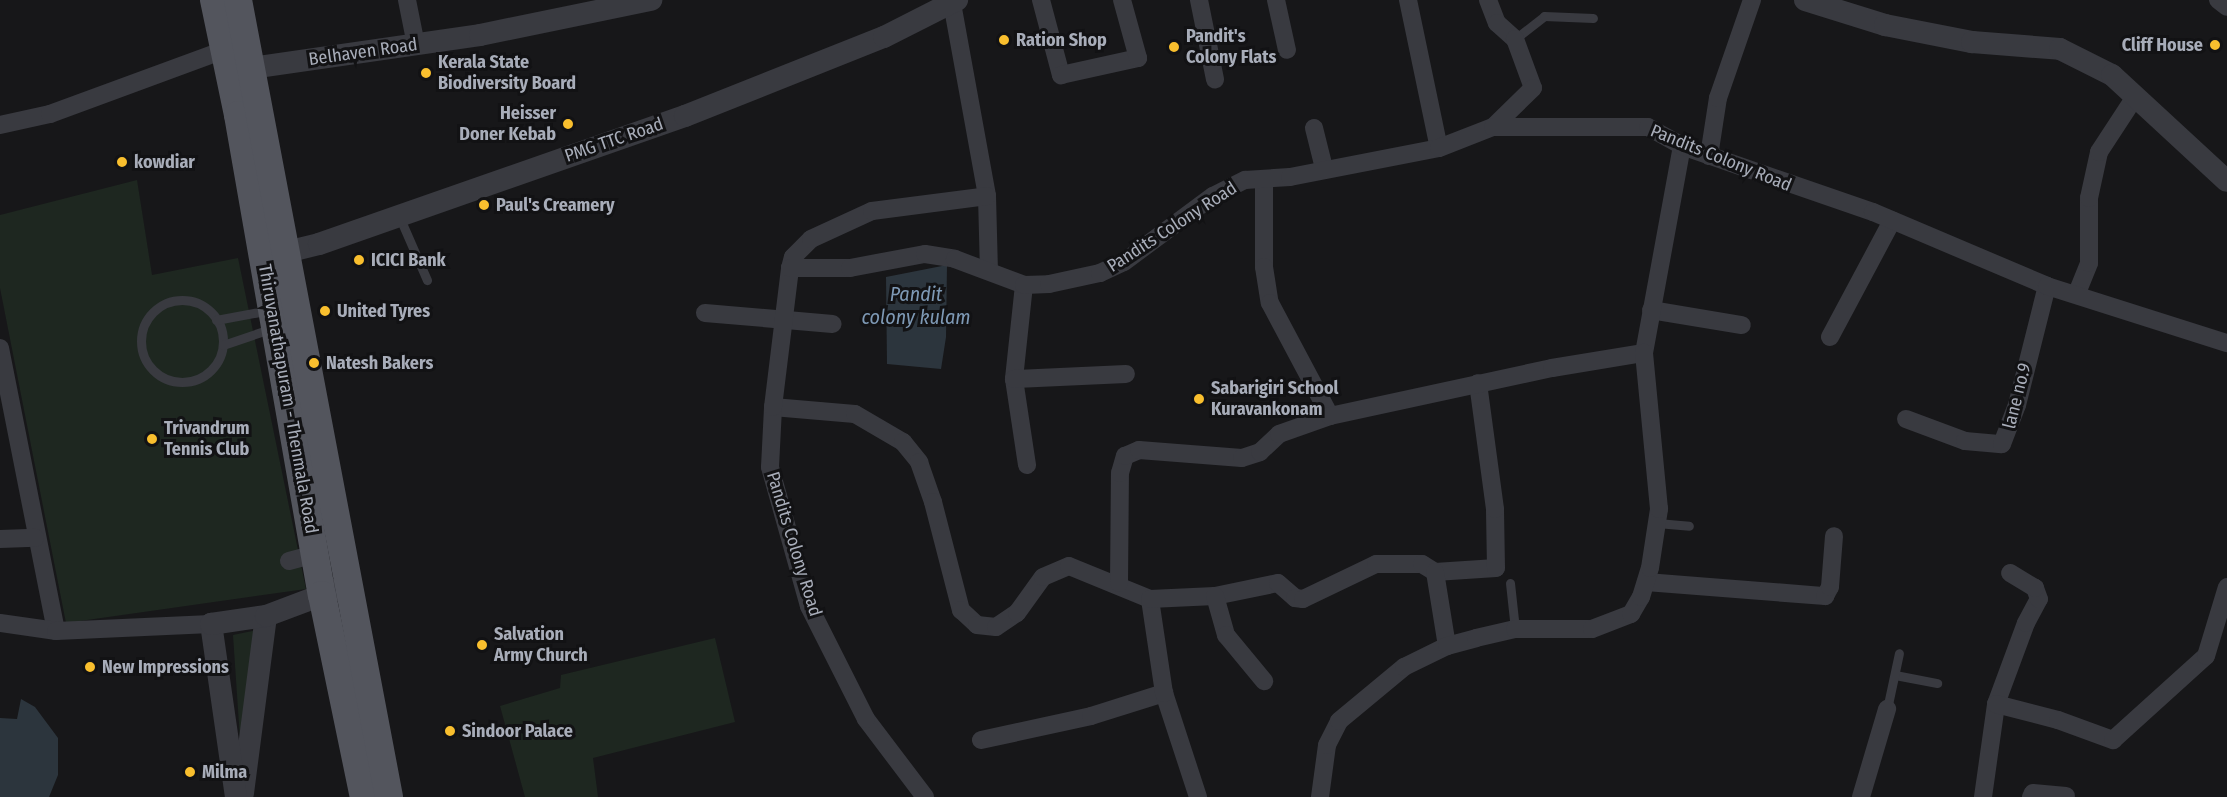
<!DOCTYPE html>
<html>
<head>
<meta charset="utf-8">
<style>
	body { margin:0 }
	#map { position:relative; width:2227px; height:797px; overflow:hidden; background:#171719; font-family:"Fira Sans Condensed",sans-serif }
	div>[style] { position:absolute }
	.green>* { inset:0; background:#1e2720 }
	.water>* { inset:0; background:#2c353d }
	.service>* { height:9px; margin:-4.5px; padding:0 4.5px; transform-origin:4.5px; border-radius:4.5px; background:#393a40 }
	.service>.ring { margin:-4.5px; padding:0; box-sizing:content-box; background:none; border:9px solid #393a40; border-radius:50% }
	.minor>* { height:18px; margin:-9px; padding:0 9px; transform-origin:9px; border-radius:9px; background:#393a40 }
	.tertiary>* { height:22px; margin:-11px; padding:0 11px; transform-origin:11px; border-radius:11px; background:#393a40 }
	.primary>* { height:28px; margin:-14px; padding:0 14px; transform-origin:14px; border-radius:14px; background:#53555d }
	.dots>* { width:16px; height:16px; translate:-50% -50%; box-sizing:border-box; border:3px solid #121214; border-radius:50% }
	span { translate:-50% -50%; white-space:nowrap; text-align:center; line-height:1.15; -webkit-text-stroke:6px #121214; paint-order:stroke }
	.poi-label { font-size:18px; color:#a8adb9; font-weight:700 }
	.left { translate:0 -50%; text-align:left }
	.right { translate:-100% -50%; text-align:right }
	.street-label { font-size:18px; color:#a8adb9 }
	.water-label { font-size:20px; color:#7e99b5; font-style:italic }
</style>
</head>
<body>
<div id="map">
	<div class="green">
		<div style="clip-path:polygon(137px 180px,152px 275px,238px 258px,306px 589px,66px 623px,0 288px,0 215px)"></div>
		<div style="clip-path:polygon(257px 630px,241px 754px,233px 635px)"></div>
		<div style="clip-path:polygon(715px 638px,735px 722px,593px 758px,598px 797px,525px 797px,500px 706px,560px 688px,561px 675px)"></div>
	</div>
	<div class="water">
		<div style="clip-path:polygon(947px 265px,946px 337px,941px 369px,887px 364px,886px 277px)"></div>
		<div style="clip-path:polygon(21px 699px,35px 707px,58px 738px,58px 775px,49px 797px,0 797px,0 718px,17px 719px)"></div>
	</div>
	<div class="service">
		<div style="left:1515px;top:39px;width:37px;rotate:-38deg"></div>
		<div style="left:1544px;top:16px;width:49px;rotate:2.3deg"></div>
		<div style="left:399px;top:216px;width:70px;rotate:66.4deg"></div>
		<div class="ring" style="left:141px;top:300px;width:73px;height:73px"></div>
		<div style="left:216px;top:320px;width:55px;rotate:-10.5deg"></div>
		<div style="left:223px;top:345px;width:53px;rotate:-18.8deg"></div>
		<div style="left:1657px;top:523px;width:32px;rotate:5deg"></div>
		<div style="left:1510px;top:583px;width:46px;rotate:83.8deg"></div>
		<div style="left:1895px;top:675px;width:43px;rotate:10.8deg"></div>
		<div style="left:1887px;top:709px;width:57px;rotate:-77.9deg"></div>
	</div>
	<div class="minor">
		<div style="left:407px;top:0;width:46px;rotate:78.7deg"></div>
		<div style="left:1041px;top:0;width:78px;rotate:75.1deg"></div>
		<div style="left:1061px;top:75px;width:79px;rotate:-12.4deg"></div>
		<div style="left:1138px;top:58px;width:60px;rotate:-105.4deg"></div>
		<div style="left:1199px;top:0;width:81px;rotate:78.6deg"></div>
		<div style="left:1276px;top:0;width:51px;rotate:77.6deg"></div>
		<div style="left:1408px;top:0;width:151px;rotate:78.2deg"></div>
		<div style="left:1488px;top:0;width:25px;rotate:69deg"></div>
		<div style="left:1497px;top:23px;width:24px;rotate:42deg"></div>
		<div style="left:1515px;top:39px;width:52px;rotate:69.8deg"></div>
		<div style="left:1533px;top:88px;width:56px;rotate:135.7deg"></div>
		<div style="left:2218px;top:0;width:11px;rotate:38deg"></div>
		<div style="left:952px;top:3px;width:196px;rotate:79.7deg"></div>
		<div style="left:987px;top:196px;width:75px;rotate:88.5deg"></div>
		<div style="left:0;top:125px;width:51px;rotate:-12.4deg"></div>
		<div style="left:50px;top:114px;width:185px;rotate:-20.2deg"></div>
		<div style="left:1314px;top:128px;width:41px;rotate:76deg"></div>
		<div style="left:1709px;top:156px;width:59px;rotate:-81.2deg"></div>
		<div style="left:1718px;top:98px;width:104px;rotate:-70.9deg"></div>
		<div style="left:1264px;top:179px;width:88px;rotate:90deg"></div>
		<div style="left:1264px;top:267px;width:36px;rotate:81deg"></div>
		<div style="left:1270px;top:303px;width:128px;rotate:62deg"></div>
		<div style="left:790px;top:268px;width:11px;rotate:-75deg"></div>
		<div style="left:793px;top:257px;width:25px;rotate:-45deg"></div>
		<div style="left:811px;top:239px;width:67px;rotate:-24.7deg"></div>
		<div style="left:872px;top:211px;width:116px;rotate:-7.4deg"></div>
		<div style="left:1024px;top:285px;width:95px;rotate:96.1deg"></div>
		<div style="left:1014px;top:379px;width:87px;rotate:81.4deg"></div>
		<div style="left:2077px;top:293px;width:32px;rotate:-68deg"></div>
		<div style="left:2089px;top:263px;width:65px;rotate:-90deg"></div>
		<div style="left:2089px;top:198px;width:47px;rotate:-77.7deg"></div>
		<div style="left:2099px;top:152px;width:66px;rotate:-56.8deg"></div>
		<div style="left:1651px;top:310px;width:92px;rotate:9.4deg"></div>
		<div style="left:705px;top:313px;width:128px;rotate:4.9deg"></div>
		<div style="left:1830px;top:337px;width:132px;rotate:-61.9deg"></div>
		<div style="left:0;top:348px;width:288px;rotate:78.8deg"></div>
		<div style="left:1014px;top:379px;width:112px;rotate:-2.6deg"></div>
		<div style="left:773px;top:407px;width:82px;rotate:4.9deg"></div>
		<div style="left:855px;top:414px;width:56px;rotate:30.3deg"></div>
		<div style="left:903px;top:442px;width:26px;rotate:51deg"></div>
		<div style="left:919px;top:462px;width:42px;rotate:70.7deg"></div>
		<div style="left:933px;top:502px;width:112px;rotate:75.5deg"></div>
		<div style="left:961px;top:610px;width:22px;rotate:43deg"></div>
		<div style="left:977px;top:625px;width:19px;rotate:6deg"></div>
		<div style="left:996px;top:627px;width:25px;rotate:-34deg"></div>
		<div style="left:1017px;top:613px;width:44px;rotate:-54.2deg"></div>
		<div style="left:1043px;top:577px;width:28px;rotate:-23deg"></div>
		<div style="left:1069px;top:566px;width:87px;rotate:22.2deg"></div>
		<div style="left:1906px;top:419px;width:63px;rotate:20.4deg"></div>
		<div style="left:1965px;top:441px;width:37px;rotate:5deg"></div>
		<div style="left:2002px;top:444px;width:42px;rotate:-69deg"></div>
		<div style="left:2017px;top:405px;width:123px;rotate:-75.9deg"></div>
		<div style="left:0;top:539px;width:35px;rotate:-2deg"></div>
		<div style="left:289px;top:561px;width:27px;rotate:-15deg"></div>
		<div style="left:1435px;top:572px;width:61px;rotate:-3.8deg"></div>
		<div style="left:1496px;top:568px;width:59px;rotate:-91deg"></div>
		<div style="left:1495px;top:509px;width:127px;rotate:-97.7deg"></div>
		<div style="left:1646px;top:582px;width:180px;rotate:4.5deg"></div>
		<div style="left:1825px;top:596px;width:10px;rotate:-61deg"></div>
		<div style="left:1830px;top:587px;width:51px;rotate:-85.5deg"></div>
		<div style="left:1119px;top:583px;width:110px;rotate:-89.5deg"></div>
		<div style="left:1120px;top:473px;width:18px;rotate:-74deg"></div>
		<div style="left:1125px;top:456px;width:15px;rotate:-23deg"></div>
		<div style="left:1139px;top:450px;width:103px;rotate:4.4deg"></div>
		<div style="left:1242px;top:458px;width:19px;rotate:-18deg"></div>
		<div style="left:1260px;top:452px;width:26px;rotate:-43deg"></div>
		<div style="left:1279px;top:434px;width:54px;rotate:-19.4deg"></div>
		<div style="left:1330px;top:416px;width:227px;rotate:-12.2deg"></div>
		<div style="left:1552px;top:368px;width:93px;rotate:-9.3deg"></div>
		<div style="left:1644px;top:353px;width:210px;rotate:-79.6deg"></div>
		<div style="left:1215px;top:596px;width:64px;rotate:-11.7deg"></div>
		<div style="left:1278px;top:583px;width:23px;rotate:41deg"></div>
		<div style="left:1295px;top:598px;width:8px;rotate:7deg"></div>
		<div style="left:1303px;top:599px;width:81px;rotate:-25.6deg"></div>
		<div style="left:1376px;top:564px;width:46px"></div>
		<div style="left:1422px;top:564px;width:15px;rotate:32deg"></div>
		<div style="left:1435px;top:572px;width:75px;rotate:80.8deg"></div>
		<div style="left:0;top:623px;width:57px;rotate:8.1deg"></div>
		<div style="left:56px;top:631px;width:155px;rotate:-2.6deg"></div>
		<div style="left:1996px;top:704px;width:86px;rotate:-69.7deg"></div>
		<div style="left:2026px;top:623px;width:27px;rotate:-62deg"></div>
		<div style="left:2039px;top:599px;width:12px;rotate:-110deg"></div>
		<div style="left:2035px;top:588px;width:29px;rotate:-149deg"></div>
		<div style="left:981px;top:740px;width:113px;rotate:-12.3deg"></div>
		<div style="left:1091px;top:716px;width:77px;rotate:-17.5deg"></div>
		<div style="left:925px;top:797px;width:98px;rotate:-127.1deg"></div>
		<div style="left:866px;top:719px;width:127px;rotate:-116.8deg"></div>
		<div style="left:809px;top:606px;width:144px;rotate:-105.7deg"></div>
		<div style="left:770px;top:467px;width:60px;rotate:-87.1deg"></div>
		<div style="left:773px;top:407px;width:140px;rotate:-83deg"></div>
		<div style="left:790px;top:268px;width:60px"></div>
		<div style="left:850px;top:268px;width:76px;rotate:-10.6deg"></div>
		<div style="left:925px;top:254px;width:30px;rotate:9deg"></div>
		<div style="left:955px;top:259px;width:74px;rotate:20.6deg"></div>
		<div style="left:1024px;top:285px;width:25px;rotate:-2deg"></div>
		<div style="left:1049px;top:284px;width:52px;rotate:-12.2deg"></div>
		<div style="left:1100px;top:273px;width:26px;rotate:-25deg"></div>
		<div style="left:1124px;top:262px;width:111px;rotate:-36.6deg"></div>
		<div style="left:1213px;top:196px;width:36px;rotate:-27deg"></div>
		<div style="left:1245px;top:180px;width:45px;rotate:-3.8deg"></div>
		<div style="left:1290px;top:177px;width:152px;rotate:-11deg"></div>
		<div style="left:1439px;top:148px;width:58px;rotate:-21.3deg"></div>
		<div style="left:1493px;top:127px;width:155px"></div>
		<div style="left:1648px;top:127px;width:39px;rotate:29deg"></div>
		<div style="left:1682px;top:146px;width:202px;rotate:19.1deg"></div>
		<div style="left:1873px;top:212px;width:189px;rotate:23deg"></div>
		<div style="left:2047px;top:286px;width:189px;rotate:17.6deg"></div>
		<div style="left:1198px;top:797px;width:109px;rotate:-108.1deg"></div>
		<div style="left:1164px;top:693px;width:95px;rotate:-98.5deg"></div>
		<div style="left:1150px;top:599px;width:65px;rotate:-2.6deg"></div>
		<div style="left:1215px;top:596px;width:41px;rotate:74.2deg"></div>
		<div style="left:1226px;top:635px;width:60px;rotate:50.4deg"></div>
		<div style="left:1320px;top:797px;width:52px;rotate:-82.3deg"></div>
		<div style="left:1327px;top:745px;width:27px;rotate:-63deg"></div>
		<div style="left:1339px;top:721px;width:85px;rotate:-39.7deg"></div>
		<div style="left:1404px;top:667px;width:48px;rotate:-26deg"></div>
		<div style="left:1447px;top:646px;width:30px;rotate:-15deg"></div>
		<div style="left:1476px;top:638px;width:40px;rotate:-13deg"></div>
		<div style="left:1515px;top:629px;width:77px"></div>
		<div style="left:1592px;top:629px;width:42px;rotate:-21deg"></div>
		<div style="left:1631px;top:614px;width:20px;rotate:-60deg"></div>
		<div style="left:1641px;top:597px;width:30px;rotate:-73deg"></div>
		<div style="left:1650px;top:568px;width:60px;rotate:-81.3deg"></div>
		<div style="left:1659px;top:509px;width:157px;rotate:-95.5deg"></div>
		<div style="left:1861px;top:797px;width:92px;rotate:-73.5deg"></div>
		<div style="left:1983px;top:797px;width:94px;rotate:-82deg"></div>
		<div style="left:1996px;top:704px;width:64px;rotate:14.5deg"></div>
		<div style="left:2058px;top:720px;width:59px;rotate:20deg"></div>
		<div style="left:2113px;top:740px;width:125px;rotate:-42.1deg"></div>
		<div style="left:2206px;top:656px;width:72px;rotate:-73.1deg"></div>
		<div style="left:2031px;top:797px;width:4px;rotate:-63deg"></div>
		<div style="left:2033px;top:793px;width:33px;rotate:5deg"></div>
	</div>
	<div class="tertiary">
		<div style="left:1805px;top:0;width:84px;rotate:17.4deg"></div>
		<div style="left:1885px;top:25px;width:89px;rotate:11.1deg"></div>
		<div style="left:1972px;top:42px;width:88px;rotate:4.5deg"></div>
		<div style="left:2060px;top:49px;width:58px;rotate:26.6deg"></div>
		<div style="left:2112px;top:75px;width:156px;rotate:42.7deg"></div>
		<div style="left:252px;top:68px;width:230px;rotate:-8.2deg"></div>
		<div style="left:480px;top:35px;width:175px;rotate:-11.6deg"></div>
		<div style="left:270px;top:256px;width:50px;rotate:-13.8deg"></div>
		<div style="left:319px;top:244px;width:388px;rotate:-19.3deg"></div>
		<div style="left:685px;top:116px;width:214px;rotate:-21.7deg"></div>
		<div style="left:884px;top:37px;width:82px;rotate:-26.9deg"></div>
		<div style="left:243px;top:793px;width:178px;rotate:-82.6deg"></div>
		<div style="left:236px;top:797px;width:175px;rotate:-98.2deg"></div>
		<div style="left:211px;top:624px;width:56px;rotate:-8.3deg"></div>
		<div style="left:266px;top:616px;width:77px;rotate:-20.6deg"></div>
	</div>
	<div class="primary">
		<div style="left:214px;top:0;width:117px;rotate:78.2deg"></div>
		<div style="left:238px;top:115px;width:487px;rotate:80.1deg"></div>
		<div style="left:322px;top:595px;width:206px;rotate:78.3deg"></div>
		<div style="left:238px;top:0;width:811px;rotate:79.27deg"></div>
	</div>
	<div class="dots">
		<div style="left:1004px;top:40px;background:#f9bf2e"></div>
		<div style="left:2215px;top:45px;background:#f9bf2e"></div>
		<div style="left:1174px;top:47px;background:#f9bf2e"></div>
		<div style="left:426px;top:73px;background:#f9bf2e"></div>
		<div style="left:568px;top:124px;background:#f9bf2e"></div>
		<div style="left:122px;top:162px;background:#f9bf2e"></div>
		<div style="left:484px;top:205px;background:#f9bf2e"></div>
		<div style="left:359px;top:260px;background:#f9bf2e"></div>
		<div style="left:325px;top:311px;background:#f9bf2e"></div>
		<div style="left:314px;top:363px;background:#f9bf2e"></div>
		<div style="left:1199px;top:399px;background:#f9bf2e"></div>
		<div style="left:152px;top:439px;background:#f9bf2e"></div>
		<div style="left:482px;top:645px;background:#f9bf2e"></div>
		<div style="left:90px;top:667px;background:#f9bf2e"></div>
		<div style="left:450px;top:731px;background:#f9bf2e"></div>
		<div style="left:190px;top:772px;background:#f9bf2e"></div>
	</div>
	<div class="poi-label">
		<span class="left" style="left:1186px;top:47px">Pandit's<br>Colony Flats</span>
		<span class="left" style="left:1016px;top:40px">Ration Shop</span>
		<span class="right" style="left:2203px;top:45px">Cliff House</span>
		<span class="left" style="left:438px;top:73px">Kerala State<br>Biodiversity Board</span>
		<span class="right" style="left:556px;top:124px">Heisser<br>Doner Kebab</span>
		<span class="left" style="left:134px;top:162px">kowdiar</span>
		<span class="left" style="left:496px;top:205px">Paul's Creamery</span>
		<span class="left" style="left:371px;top:260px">ICICI Bank</span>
		<span class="left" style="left:337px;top:311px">United Tyres</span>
		<span class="left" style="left:326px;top:363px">Natesh Bakers</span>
		<span class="left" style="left:1211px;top:399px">Sabarigiri School<br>Kuravankonam</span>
		<span class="left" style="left:164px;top:439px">Trivandrum<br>Tennis Club</span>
		<span class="left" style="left:494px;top:645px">Salvation<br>Army Church</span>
		<span class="left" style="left:102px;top:667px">New Impressions</span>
		<span class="left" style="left:462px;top:731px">Sindoor Palace</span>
		<span class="left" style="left:202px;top:772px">Milma</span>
	</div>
	<div class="street-label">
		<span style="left:363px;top:52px;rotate:-8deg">Belhaven Road</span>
		<span style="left:614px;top:140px;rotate:-19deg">PMG TTC Road</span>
		<span style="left:1721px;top:158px;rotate:22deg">Pandits Colony Road</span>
		<span style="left:1172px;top:227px;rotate:-33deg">Pandits Colony Road</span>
		<span style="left:2017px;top:396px;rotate:-76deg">lane no.9</span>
		<span style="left:288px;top:399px;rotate:80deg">Thiruvanathapuram - Thenmala Road</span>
		<span style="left:794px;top:544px;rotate:73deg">Pandits Colony Road</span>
	</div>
	<div class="water-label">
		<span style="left:916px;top:306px">Pandit<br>colony kulam</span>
	</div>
</div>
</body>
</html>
